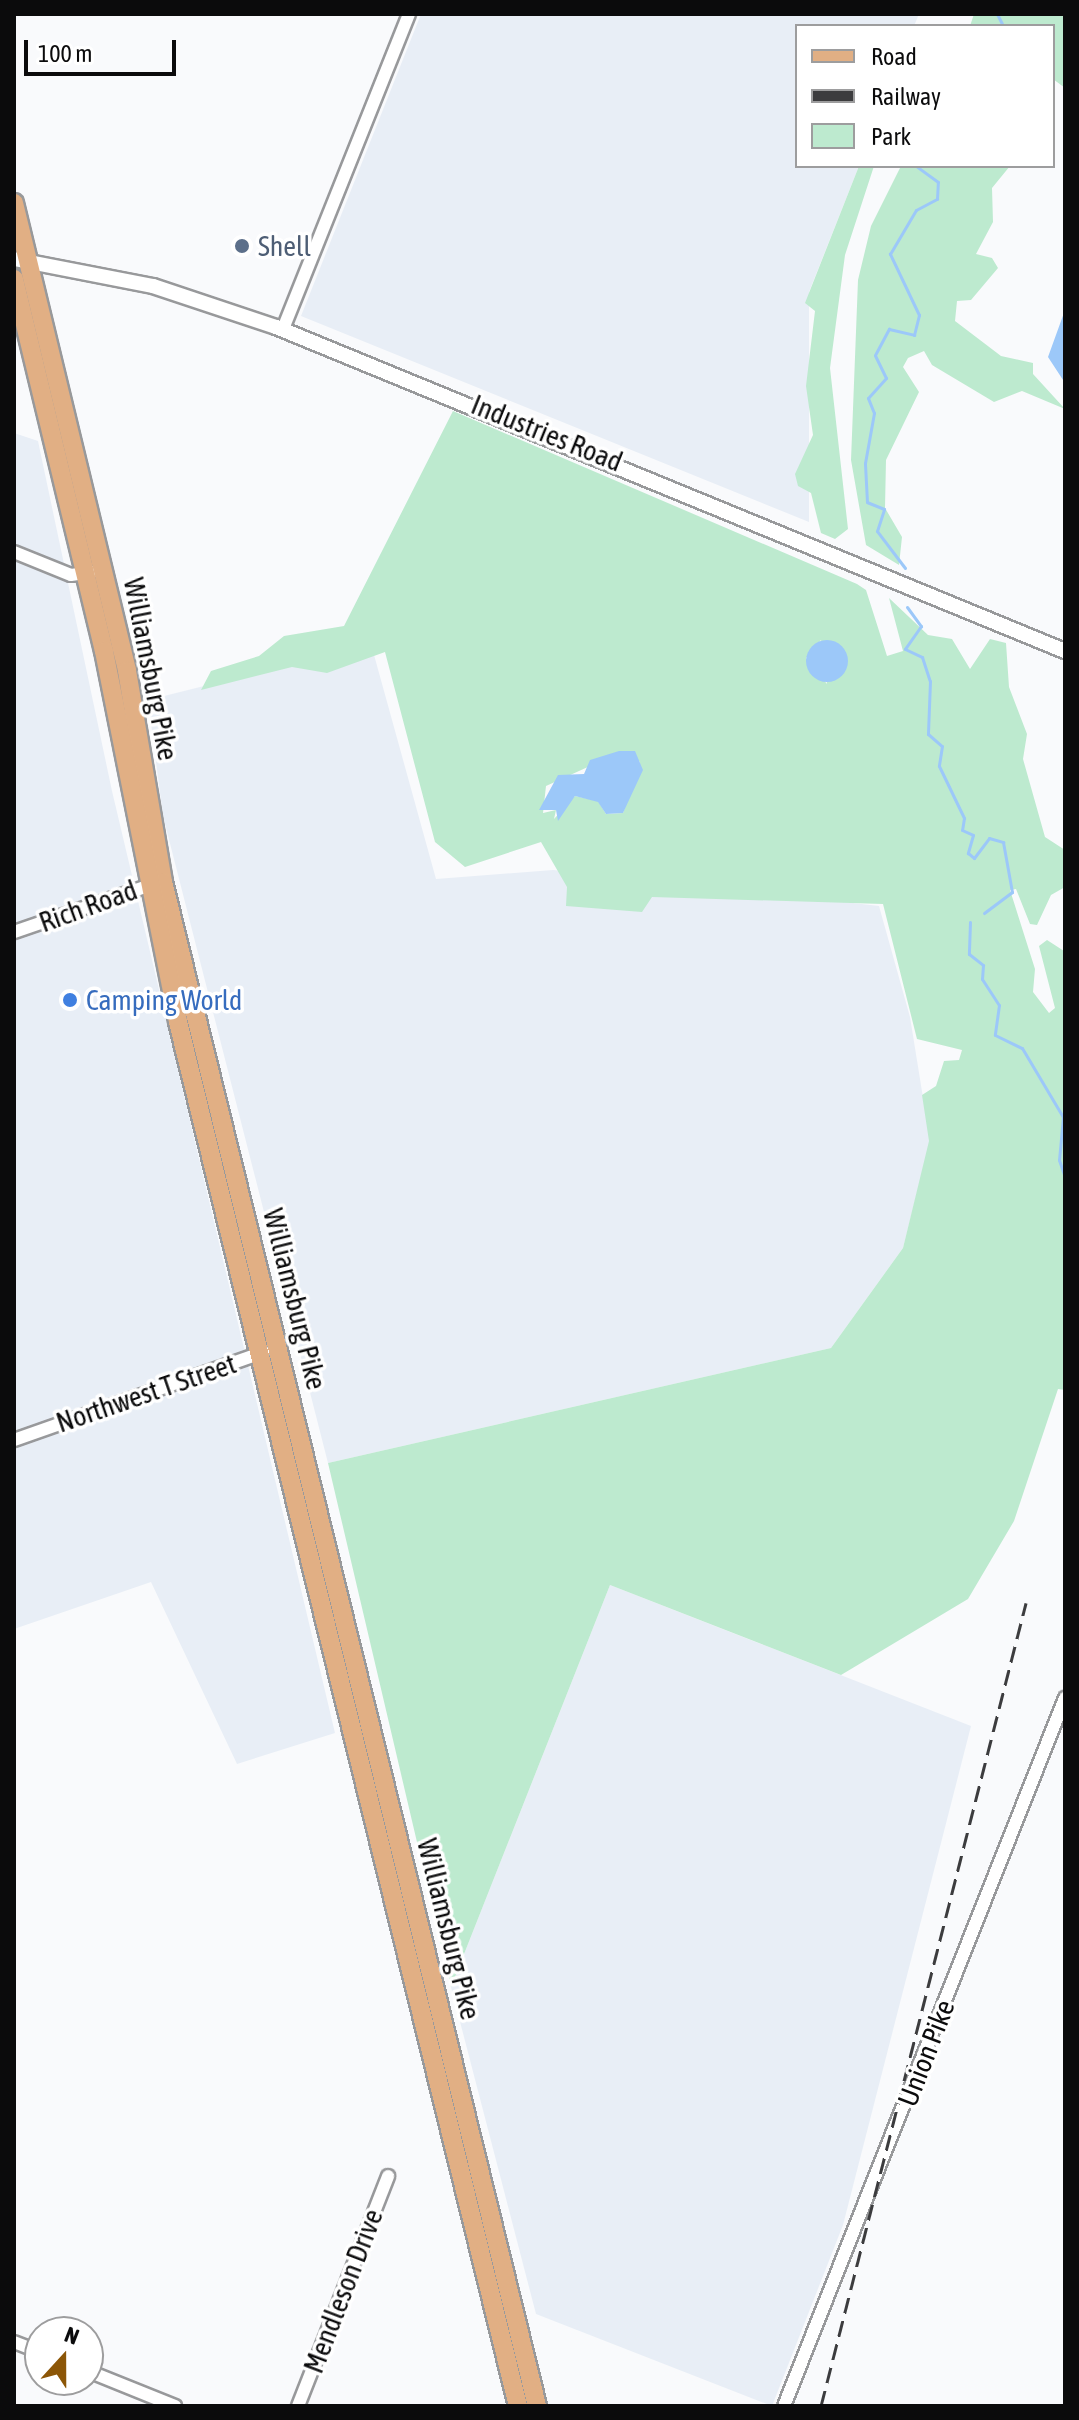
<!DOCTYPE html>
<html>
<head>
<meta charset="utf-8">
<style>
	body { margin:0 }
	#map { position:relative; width:1079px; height:2420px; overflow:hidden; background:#f9fafc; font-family:"Asap Condensed",sans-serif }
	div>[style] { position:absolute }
	.built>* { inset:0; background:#e8eef6 }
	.green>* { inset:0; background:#bdeacf }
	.water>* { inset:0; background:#9cc8f9 }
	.round { border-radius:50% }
	.stream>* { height:3px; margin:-1.5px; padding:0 1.5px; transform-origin:1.5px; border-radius:1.5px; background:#9cc8f9 }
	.roads { filter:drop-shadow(2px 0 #98999b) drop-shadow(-2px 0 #98999b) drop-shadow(0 2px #98999b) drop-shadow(0 -2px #98999b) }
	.minor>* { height:12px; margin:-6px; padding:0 6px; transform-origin:6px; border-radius:6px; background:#fff }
	.tertiary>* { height:14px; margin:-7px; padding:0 7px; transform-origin:7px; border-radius:7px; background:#fff }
	.primary>* { height:18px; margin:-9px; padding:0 9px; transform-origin:9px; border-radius:9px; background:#e1af84 }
	.rail>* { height:3px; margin-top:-1.5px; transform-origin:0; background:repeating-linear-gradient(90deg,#3c3c3e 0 16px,transparent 0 24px) }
	.dots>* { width:22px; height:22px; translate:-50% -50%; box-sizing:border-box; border:4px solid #fff; border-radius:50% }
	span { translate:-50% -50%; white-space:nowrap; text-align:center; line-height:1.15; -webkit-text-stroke:7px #fff; paint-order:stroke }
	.service-label { font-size:28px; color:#4e5e75 }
	.left { translate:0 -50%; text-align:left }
	.street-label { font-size:28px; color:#0b0b0c }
	.shop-label { font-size:28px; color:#366cbe }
	.frame { position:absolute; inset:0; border:16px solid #0b0b0c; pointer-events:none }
	.legend { position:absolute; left:795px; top:24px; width:260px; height:144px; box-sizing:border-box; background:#fff; border:2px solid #9d9d9e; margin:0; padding:10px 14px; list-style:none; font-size:24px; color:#0b0b0c }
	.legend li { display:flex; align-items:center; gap:16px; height:40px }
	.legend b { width:40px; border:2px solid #9d9d9e }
	.north { position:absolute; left:24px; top:2316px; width:80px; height:80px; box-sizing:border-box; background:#fff; border:2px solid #9d9d9e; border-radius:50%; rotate:21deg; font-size:22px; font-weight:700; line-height:32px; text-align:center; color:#0b0b0c }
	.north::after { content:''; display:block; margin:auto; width:28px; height:36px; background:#8c5607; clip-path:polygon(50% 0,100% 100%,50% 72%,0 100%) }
	.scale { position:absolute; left:24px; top:40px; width:152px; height:36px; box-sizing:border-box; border:4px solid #0b0b0c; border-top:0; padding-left:10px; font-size:24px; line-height:28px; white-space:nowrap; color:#0b0b0c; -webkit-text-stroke:6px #fff; paint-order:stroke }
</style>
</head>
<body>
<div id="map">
	<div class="built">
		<div style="clip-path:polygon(421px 14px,919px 14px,914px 26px,797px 26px,797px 166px,859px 166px,809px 292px,809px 522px,301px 316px)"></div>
		<div style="clip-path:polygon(14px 433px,38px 441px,112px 791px,335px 1733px,237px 1764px,151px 1582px,14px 1629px)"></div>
		<div style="clip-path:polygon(371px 644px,436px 879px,553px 870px,879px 906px,910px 1017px,930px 1141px,903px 1248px,831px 1348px,328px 1463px,163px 816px,148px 700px)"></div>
		<div style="clip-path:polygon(610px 1585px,971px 1726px,843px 2225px,772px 2406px,536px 2314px,451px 1987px)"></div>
	</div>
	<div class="green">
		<div style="clip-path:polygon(974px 14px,1065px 14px,1065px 88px,1053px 79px,1053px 26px,970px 26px)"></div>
		<div style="clip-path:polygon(859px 166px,874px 166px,845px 255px,830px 368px,848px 529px,835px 539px,821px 533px,811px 493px,798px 486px,795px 474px,813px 435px,806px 386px,815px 311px,805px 303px)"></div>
		<div style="clip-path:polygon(1010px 166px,992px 188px,993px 222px,976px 254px,992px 258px,998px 268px,971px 300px,957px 301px,955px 321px,1001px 356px,1033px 363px,1033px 374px,1065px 409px,1022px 391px,994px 402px,932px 365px,924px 351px,908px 358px,903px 367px,919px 392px,886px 460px,885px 508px,902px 537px,899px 565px,866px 545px,851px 460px,858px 280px,871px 226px,900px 168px)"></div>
		<div style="clip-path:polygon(evenodd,453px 411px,857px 584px,866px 590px,887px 656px,903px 651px,889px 598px,928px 635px,952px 639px,970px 669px,990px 639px,1006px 643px,1009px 687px,1027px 734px,1023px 759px,1045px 837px,1065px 850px,1065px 887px,1051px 895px,1037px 925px,1030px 924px,1016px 889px,1010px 890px,1035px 969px,1033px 992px,1049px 1013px,1055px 1008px,1039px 946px,1047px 940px,1064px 951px,1065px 1390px,1058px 1389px,1014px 1521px,968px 1599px,841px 1675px,610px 1585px,451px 1987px,328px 1463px,831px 1348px,903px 1248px,929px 1141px,922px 1095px,936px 1086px,944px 1061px,959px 1060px,962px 1050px,917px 1039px,883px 904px,652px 897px,642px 912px,566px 906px,567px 887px,541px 842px,465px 867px,435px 842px,385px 652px,327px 673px,292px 667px,201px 690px,211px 671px,259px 656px,284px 636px,344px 626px,453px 411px,821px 640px,827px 684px,806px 658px,821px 640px,453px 411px,623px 751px,640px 762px,623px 813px,606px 814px,598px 801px,575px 796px,554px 819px,556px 810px,543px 813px,546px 786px,623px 751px)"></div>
	</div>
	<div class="water">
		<div style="clip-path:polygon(1065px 310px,1064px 379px,1065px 383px,1048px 357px)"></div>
		<div class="round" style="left:806px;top:640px;width:42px;height:42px"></div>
		<div style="clip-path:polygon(619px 751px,635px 751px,643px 770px,623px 813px,606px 814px,598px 802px,575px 796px,558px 821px,556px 810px,539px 810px,558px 775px,584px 774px,590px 760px)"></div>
	</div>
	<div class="stream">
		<div style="left:997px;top:14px;width:11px;rotate:63deg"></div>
		<div style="left:905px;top:568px;width:46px;rotate:-127.1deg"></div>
		<div style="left:877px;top:531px;width:23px;rotate:-72deg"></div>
		<div style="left:884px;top:509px;width:18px;rotate:-158deg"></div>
		<div style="left:867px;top:502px;width:39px;rotate:-93deg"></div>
		<div style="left:865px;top:463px;width:51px;rotate:-79.8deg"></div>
		<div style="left:874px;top:413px;width:16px;rotate:-112deg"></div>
		<div style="left:868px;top:398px;width:27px;rotate:-48deg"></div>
		<div style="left:886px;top:378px;width:25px;rotate:-116deg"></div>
		<div style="left:875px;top:355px;width:30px;rotate:-62deg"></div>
		<div style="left:889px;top:329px;width:26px;rotate:13deg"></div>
		<div style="left:914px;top:335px;width:21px;rotate:-76deg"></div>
		<div style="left:919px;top:315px;width:68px;rotate:-115.4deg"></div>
		<div style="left:890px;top:254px;width:51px;rotate:-59.4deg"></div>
		<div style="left:916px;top:210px;width:24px;rotate:-28deg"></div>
		<div style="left:937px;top:199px;width:17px;rotate:-87deg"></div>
		<div style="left:938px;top:182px;width:27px;rotate:-144deg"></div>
		<div style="left:907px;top:607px;width:24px;rotate:54deg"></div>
		<div style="left:921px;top:626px;width:28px;rotate:125deg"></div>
		<div style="left:905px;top:649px;width:19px;rotate:25deg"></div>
		<div style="left:922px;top:657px;width:25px;rotate:72deg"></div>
		<div style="left:930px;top:681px;width:53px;rotate:92.2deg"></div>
		<div style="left:928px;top:734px;width:18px;rotate:41deg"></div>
		<div style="left:942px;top:746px;width:20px;rotate:99deg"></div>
		<div style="left:939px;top:766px;width:58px;rotate:64.3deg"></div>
		<div style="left:964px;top:818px;width:12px;rotate:99deg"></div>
		<div style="left:962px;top:830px;width:12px;rotate:24deg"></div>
		<div style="left:973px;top:835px;width:19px;rotate:106deg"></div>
		<div style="left:968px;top:853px;width:8px;rotate:40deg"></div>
		<div style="left:974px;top:858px;width:25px;rotate:-53deg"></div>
		<div style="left:989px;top:838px;width:15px;rotate:16deg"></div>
		<div style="left:1003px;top:842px;width:51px;rotate:79.8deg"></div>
		<div style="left:1012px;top:892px;width:35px;rotate:143deg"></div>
		<div style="left:970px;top:922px;width:32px;rotate:92deg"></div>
		<div style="left:969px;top:954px;width:18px;rotate:38deg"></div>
		<div style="left:983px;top:965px;width:14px;rotate:94deg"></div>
		<div style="left:982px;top:979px;width:31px;rotate:57deg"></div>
		<div style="left:999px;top:1005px;width:30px;rotate:98deg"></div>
		<div style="left:995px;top:1035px;width:30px;rotate:26deg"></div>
		<div style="left:1022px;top:1048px;width:80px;rotate:59.3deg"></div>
		<div style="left:1063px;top:1117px;width:43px;rotate:95.3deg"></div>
		<div style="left:1059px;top:1160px;width:18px;rotate:71deg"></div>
	</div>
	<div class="roads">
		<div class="minor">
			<div style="left:283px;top:329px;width:339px;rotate:-68.2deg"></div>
			<div style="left:14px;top:552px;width:61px;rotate:22deg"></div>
			<div style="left:71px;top:575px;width:21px;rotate:-8deg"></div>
			<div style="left:14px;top:932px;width:150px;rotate:-19deg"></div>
			<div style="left:14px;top:1440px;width:265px;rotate:-19.4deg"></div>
			<div style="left:14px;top:2342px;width:28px;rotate:21deg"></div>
			<div style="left:88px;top:2371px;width:94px;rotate:21.9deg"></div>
			<div style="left:298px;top:2406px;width:247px;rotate:-68.6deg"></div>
			<div style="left:784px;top:2406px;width:762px;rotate:-68.35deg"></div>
		</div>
		<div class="tertiary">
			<div style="left:14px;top:259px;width:142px;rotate:11deg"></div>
			<div style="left:153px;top:286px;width:130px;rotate:18.4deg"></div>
			<div style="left:276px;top:327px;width:853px;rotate:22.33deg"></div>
		</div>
		<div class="primary">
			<div style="left:14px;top:203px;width:481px;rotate:76.4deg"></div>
			<div style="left:127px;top:671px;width:214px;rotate:80.3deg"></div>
			<div style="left:163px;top:882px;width:1569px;rotate:76.21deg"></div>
			<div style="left:14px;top:279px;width:383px;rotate:76.4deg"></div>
			<div style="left:104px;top:651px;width:378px;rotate:78.7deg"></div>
			<div style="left:178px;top:1022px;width:1425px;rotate:76.2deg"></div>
		</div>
	</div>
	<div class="rail">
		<div style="left:821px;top:2406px;width:829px;rotate:-75.68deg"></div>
	</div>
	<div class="dots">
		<div style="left:242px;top:246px;background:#5c6f8a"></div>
		<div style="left:70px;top:1000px;background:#3f7fe0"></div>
	</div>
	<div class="service-label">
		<span class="left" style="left:258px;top:246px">Shell</span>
	</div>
	<div class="street-label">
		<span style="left:547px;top:433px;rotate:22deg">Industries Road</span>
		<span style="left:151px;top:669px;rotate:79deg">Williamsburg Pike</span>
		<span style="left:88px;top:906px;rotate:-20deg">Rich Road</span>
		<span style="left:295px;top:1299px;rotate:76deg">Williamsburg Pike</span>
		<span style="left:146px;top:1393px;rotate:-19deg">Northwest T Street</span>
		<span style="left:449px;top:1929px;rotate:76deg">Williamsburg Pike</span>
		<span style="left:926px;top:2053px;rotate:-69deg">Union Pike</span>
		<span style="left:343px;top:2291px;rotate:-69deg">Mendleson Drive</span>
	</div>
	<div class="shop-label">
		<span class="left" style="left:86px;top:1000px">Camping World</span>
	</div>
	<div class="frame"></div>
	<ul class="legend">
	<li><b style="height:10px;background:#e1af84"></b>Road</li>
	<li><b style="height:10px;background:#3c3c3e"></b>Railway</li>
	<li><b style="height:22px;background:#bdeacf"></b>Park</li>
	</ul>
	<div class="north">N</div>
	<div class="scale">100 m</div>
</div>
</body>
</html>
